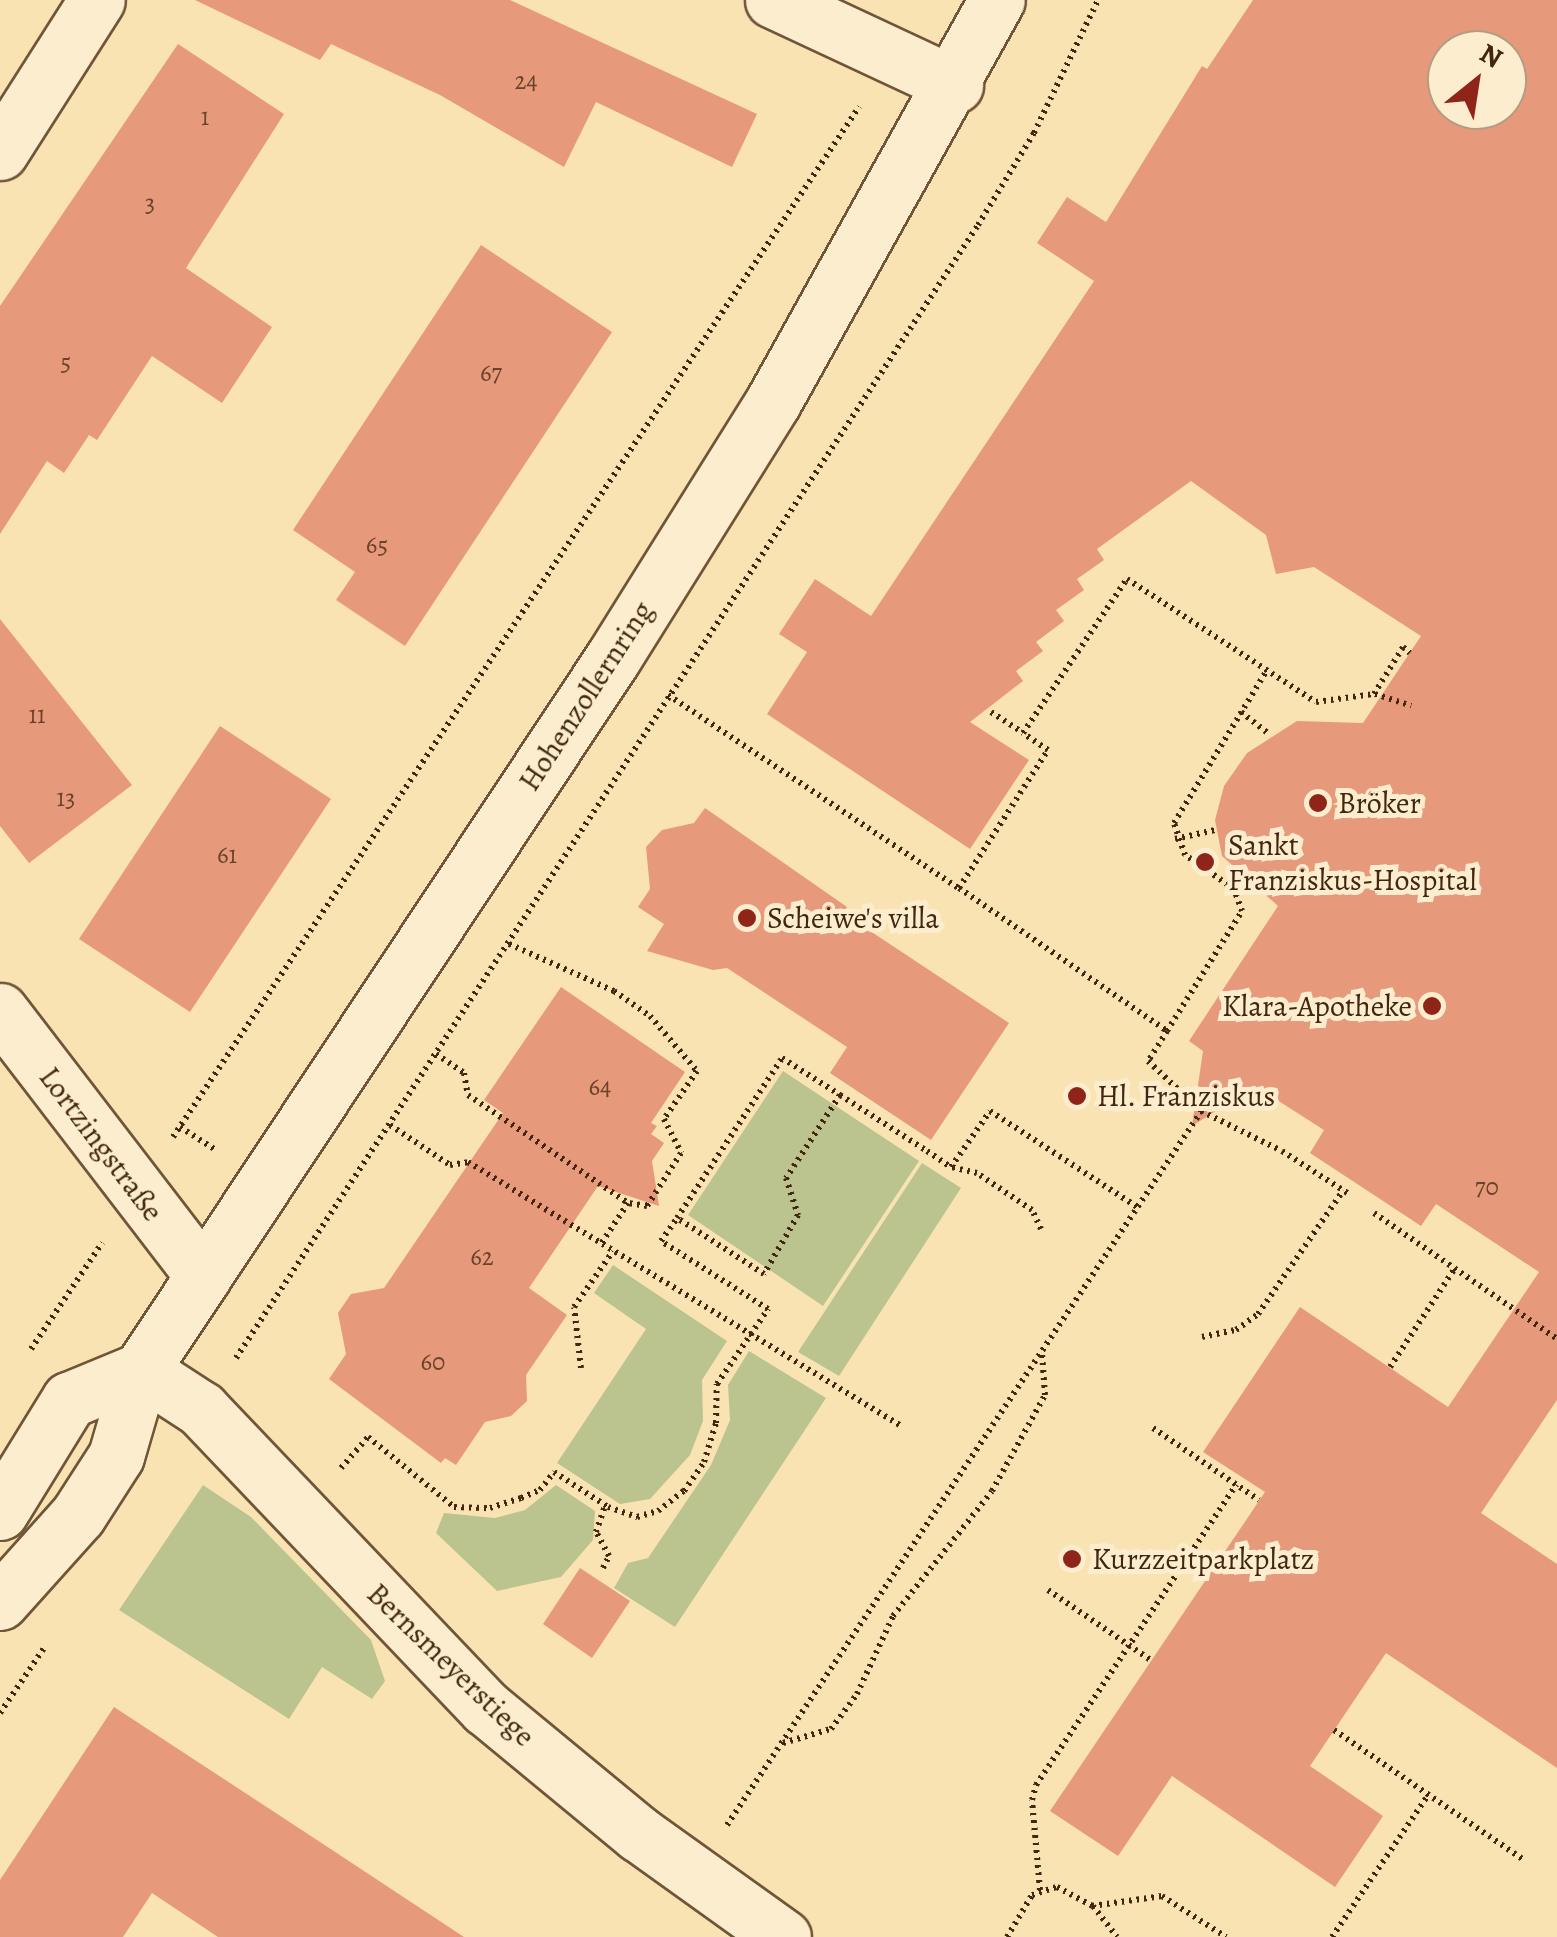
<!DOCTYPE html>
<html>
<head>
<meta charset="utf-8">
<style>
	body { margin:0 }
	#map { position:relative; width:1557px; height:1937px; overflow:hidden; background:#fae3b3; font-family:Alegreya,serif }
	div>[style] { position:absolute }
	.green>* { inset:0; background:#bbc48f }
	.building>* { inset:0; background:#e69a7b }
	.path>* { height:6px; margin-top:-3px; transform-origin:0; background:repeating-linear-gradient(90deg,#42260f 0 2.5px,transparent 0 7.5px) }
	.roads { filter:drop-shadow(2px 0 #705538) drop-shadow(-2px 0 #705538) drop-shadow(0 2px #705538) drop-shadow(0 -2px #705538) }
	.street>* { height:55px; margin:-27.5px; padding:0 27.5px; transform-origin:27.5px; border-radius:27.5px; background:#fcedce }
	.secondary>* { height:55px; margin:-27.5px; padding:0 27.5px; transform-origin:27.5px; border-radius:27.5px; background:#fcedce }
	.dots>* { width:28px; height:28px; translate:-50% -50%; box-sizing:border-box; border:5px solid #fcedce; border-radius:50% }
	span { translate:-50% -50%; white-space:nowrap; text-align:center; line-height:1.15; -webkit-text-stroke:10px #fcedce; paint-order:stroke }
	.number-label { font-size:25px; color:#6b432a }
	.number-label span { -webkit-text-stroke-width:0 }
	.street-label { font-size:30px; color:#42260f }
	.poi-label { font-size:30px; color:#42260f }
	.left { translate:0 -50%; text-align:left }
	.right { translate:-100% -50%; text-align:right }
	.north { position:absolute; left:1427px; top:30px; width:100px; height:100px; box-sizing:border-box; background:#fcedce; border:2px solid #b29d82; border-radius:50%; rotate:30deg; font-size:28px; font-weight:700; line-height:40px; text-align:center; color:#42260f }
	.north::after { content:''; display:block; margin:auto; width:35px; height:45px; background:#8f2418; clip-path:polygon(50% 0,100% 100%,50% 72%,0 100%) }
</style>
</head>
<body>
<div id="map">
	<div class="green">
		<div style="clip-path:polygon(783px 1071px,919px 1161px,823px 1306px,688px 1215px)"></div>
		<div style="clip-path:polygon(922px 1163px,961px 1188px,839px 1376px,798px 1352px)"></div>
		<div style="clip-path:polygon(613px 1265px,727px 1341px,702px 1380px,703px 1421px,690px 1455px,650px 1499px,620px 1504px,557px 1463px,646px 1329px,594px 1293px)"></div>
		<div style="clip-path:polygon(749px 1351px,826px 1398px,675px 1627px,614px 1588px,628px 1563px,648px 1558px,711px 1465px,730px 1420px,728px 1385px)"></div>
		<div style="clip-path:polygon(203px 1485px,251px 1517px,371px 1640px,385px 1681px,372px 1699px,322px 1667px,289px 1719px,119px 1610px)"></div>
		<div style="clip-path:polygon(556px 1485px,595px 1511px,593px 1540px,561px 1577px,497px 1591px,436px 1533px,444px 1513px,495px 1518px,525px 1510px)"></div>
	</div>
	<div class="building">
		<div style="clip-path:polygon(195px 0,510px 0,757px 114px,732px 167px,596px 102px,564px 167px,440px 95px,331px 44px,320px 60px)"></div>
		<div style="clip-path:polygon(evenodd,1253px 0,1557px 0,1557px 1400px,1481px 1513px,1557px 1564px,1557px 1768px,1386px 1653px,1310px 1766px,1383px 1816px,1335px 1887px,1172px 1776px,1118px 1856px,1050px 1811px,1265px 1492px,1203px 1452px,1300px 1307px,1448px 1407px,1539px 1272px,1436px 1204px,1421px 1226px,1380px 1199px,1310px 1153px,1324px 1130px,1255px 1086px,1192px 1126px,1203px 1051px,1189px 1041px,1278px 906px,1222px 856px,1215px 820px,1224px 786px,1247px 753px,1297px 721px,1363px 723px,1421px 636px,1314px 567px,1276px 574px,1266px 535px,1191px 481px,1097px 549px,1104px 560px,1077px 579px,1084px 590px,1056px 610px,1064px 621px,1036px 642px,1043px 651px,1016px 671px,1023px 681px,970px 722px,1029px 760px,970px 849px,767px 714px,807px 652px,779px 634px,815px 579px,871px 616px,1094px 281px,1037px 243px,1067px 197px,1106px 222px,1202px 66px,1207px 69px,1253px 0,1447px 50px,1507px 50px,1507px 110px,1447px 110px,1447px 50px)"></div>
		<div style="clip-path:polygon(178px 44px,284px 114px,186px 268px,272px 327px,222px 403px,152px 356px,97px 440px,89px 435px,64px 473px,47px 461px,0 534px,0 306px)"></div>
		<div style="clip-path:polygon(481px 245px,612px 332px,405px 646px,336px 600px,355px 572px,293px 530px)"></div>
		<div style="clip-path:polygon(0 619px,132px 785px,29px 863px,0 826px)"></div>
		<div style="clip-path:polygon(220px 726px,331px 799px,190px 1012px,79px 939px)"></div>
		<div style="clip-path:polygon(705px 808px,847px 907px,843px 913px,1009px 1023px,931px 1140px,830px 1073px,847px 1047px,727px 968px,713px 970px,647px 951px,664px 924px,638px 907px,650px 889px,646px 847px,662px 830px,694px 823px)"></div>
		<div style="clip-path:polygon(561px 987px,685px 1072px,651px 1123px,657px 1126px,651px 1134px,664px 1143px,652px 1161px,659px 1206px,598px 1186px,529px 1288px,567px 1315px,526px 1375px,527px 1401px,511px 1416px,485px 1422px,456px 1465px,445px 1458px,441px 1463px,329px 1379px,346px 1354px,338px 1313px,351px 1294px,384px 1288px,503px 1113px,484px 1100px)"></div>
		<div style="clip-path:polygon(580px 1568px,630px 1601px,592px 1658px,543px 1624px)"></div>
		<div style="clip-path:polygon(114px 1707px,317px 1840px,464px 1937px,218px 1937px,152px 1893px,123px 1937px,0 1937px,0 1880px)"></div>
	</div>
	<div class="path">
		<div style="left:1375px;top:694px;width:38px;rotate:18deg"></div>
		<div style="left:668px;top:695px;width:349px;rotate:33.6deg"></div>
		<div style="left:959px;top:888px;width:164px;rotate:-57.2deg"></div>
		<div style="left:1048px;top:750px;width:30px;rotate:-146deg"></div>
		<div style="left:1023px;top:733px;width:186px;rotate:-56deg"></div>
		<div style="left:1127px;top:579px;width:225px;rotate:33.1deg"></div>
		<div style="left:1316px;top:702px;width:59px;rotate:-7.9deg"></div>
		<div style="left:1374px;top:694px;width:55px;rotate:-58.3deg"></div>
		<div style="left:1403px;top:647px;width:9px;rotate:41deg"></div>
		<div style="left:991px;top:712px;width:38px;rotate:33deg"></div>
		<div style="left:1241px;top:712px;width:37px;rotate:38deg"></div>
		<div style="left:1175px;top:839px;width:41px;rotate:-12.7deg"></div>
		<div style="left:959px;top:888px;width:252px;rotate:34.5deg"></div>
		<div style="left:1167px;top:1031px;width:36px;rotate:122deg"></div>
		<div style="left:1148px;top:1061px;width:73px;rotate:43.3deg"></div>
		<div style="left:1201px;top:1111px;width:90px;rotate:26.3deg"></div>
		<div style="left:1282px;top:1151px;width:80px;rotate:32.7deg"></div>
		<div style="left:509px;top:944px;width:115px;rotate:24.1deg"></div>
		<div style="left:614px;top:991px;width:44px;rotate:34.8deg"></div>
		<div style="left:650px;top:1016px;width:72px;rotate:49.5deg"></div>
		<div style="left:697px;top:1071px;width:58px;rotate:124.5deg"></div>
		<div style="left:664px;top:1119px;width:38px;rotate:63deg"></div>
		<div style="left:681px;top:1153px;width:63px;rotate:122.7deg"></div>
		<div style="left:647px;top:1206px;width:19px;rotate:-171deg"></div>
		<div style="left:628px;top:1203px;width:49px;rotate:123.4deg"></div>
		<div style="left:1167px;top:1031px;width:142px;rotate:-58deg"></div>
		<div style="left:1242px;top:911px;width:23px;rotate:-110deg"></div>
		<div style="left:1234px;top:889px;width:60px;rotate:-145.2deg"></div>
		<div style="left:1185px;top:855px;width:34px;rotate:-109deg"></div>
		<div style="left:1174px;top:823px;width:179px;rotate:-58.7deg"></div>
		<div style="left:436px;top:1054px;width:34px;rotate:34deg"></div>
		<div style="left:464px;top:1073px;width:22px;rotate:80deg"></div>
		<div style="left:468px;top:1095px;width:193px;rotate:34deg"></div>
		<div style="left:840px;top:1095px;width:99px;rotate:123deg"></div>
		<div style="left:786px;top:1178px;width:39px;rotate:72deg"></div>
		<div style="left:798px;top:1215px;width:68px;rotate:120deg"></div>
		<div style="left:764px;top:1274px;width:103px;rotate:-147.2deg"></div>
		<div style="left:677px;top:1218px;width:191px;rotate:-56.7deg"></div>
		<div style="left:782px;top:1058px;width:69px;rotate:32.5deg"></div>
		<div style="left:840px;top:1095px;width:103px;rotate:32.8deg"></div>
		<div style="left:927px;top:1151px;width:29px;rotate:34deg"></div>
		<div style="left:390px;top:1125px;width:72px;rotate:33.7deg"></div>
		<div style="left:450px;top:1165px;width:18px;rotate:-9deg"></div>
		<div style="left:468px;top:1162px;width:509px;rotate:31.35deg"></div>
		<div style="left:180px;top:1127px;width:43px;rotate:32.6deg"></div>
		<div style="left:173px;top:1137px;width:1238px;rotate:-56.34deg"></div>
		<div style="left:1374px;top:1213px;width:222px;rotate:34.5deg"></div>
		<div style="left:1041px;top:1229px;width:21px;rotate:-115deg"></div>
		<div style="left:1032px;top:1210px;width:66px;rotate:-146.1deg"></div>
		<div style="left:977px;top:1173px;width:27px;rotate:-167deg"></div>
		<div style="left:951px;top:1167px;width:68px;rotate:-55.1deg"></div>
		<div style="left:990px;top:1111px;width:176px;rotate:33.1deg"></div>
		<div style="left:1202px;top:1337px;width:35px;rotate:-12deg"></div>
		<div style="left:1236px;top:1330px;width:27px;rotate:-36deg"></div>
		<div style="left:1258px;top:1314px;width:150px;rotate:-55.4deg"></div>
		<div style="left:31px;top:1349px;width:128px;rotate:-56.2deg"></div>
		<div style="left:236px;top:1358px;width:1354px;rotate:-56.78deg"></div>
		<div style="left:978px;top:225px;width:108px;rotate:-58.7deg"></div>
		<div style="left:1034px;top:133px;width:148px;rotate:-64.3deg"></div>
		<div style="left:1390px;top:1367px;width:118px;rotate:-56.7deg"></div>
		<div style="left:581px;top:1368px;width:61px;rotate:-96.5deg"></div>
		<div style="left:574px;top:1307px;width:68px;rotate:-55.1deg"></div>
		<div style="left:1153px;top:1428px;width:128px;rotate:34.2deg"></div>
		<div style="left:341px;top:1468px;width:41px;rotate:-48.9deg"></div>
		<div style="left:368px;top:1437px;width:111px;rotate:39.1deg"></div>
		<div style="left:454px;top:1507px;width:36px;rotate:2deg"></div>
		<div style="left:490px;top:1508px;width:33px;rotate:-18deg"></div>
		<div style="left:521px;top:1498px;width:21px;rotate:-23deg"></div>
		<div style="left:540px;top:1490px;width:23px;rotate:-52deg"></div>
		<div style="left:554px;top:1472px;width:64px;rotate:32.9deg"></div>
		<div style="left:608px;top:1507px;width:31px;rotate:19deg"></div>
		<div style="left:637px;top:1517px;width:22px;rotate:-16deg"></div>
		<div style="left:658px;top:1511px;width:33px;rotate:-38deg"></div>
		<div style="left:684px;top:1491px;width:35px;rotate:-55deg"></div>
		<div style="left:704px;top:1462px;width:41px;rotate:-72.9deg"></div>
		<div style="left:716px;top:1423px;width:39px;rotate:-89deg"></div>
		<div style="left:717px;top:1384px;width:91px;rotate:-55.8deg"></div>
		<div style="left:768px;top:1309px;width:127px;rotate:-147.6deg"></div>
		<div style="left:661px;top:1241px;width:28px;rotate:-55deg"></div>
		<div style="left:603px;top:1568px;width:13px;rotate:-63deg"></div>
		<div style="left:609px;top:1556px;width:27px;rotate:-118deg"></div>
		<div style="left:596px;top:1532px;width:28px;rotate:-71deg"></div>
		<div style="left:1048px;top:1590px;width:126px;rotate:34.3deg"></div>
		<div style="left:0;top:1713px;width:78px;rotate:-55.9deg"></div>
		<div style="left:1334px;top:1730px;width:232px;rotate:34.4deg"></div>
		<div style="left:783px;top:1743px;width:50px;rotate:-16.3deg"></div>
		<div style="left:831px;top:1729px;width:44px;rotate:-53.4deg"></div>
		<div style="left:857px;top:1694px;width:86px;rotate:-65.2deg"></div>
		<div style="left:893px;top:1616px;width:159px;rotate:-51.6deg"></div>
		<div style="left:992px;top:1491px;width:110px;rotate:-61.1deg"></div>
		<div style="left:1045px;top:1395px;width:42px;rotate:-94.1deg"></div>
		<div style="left:727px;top:1825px;width:869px;rotate:-56.4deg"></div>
		<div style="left:1040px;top:1890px;width:90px;rotate:-95.1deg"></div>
		<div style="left:1032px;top:1800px;width:16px;rotate:-75deg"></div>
		<div style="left:1036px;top:1785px;width:361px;rotate:-56.3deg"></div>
		<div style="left:1093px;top:1906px;width:39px;rotate:52deg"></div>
		<div style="left:1007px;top:1937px;width:49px;rotate:-59.2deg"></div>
		<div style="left:1032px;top:1895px;width:26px;rotate:-18deg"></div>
		<div style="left:1057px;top:1887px;width:40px;rotate:28deg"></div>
		<div style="left:1092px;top:1906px;width:71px;rotate:-8.1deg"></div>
		<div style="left:1162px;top:1896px;width:76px;rotate:32.6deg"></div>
		<div style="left:1332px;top:1937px;width:171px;rotate:-55.9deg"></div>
	</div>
	<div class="roads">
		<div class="street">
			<div style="left:773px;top:0;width:201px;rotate:25deg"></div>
			<div style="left:0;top:152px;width:180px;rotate:-57.5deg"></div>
			<div style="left:0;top:1011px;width:334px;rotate:52.5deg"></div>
			<div style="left:141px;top:1370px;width:72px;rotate:33deg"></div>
			<div style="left:201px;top:1409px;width:413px;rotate:46.4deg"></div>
			<div style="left:486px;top:1708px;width:198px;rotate:39.5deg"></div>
			<div style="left:639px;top:1834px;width:177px;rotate:35.6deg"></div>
		</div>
		<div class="secondary">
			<div style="left:0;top:1512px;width:132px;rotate:-58.4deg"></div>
			<div style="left:69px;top:1400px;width:78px;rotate:-22.6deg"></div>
			<div style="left:0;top:1602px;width:117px;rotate:-48.1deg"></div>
			<div style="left:78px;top:1515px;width:70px;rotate:-57.2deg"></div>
			<div style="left:116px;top:1456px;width:90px;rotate:-73.8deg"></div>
			<div style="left:141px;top:1370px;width:854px;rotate:-56.46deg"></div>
			<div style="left:613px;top:658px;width:302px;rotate:-58deg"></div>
			<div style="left:773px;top:402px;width:460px;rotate:-60.9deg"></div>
		</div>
	</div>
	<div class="dots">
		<div style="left:1318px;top:803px;background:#8f2418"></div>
		<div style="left:1205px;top:862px;background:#8f2418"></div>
		<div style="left:747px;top:918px;background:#8f2418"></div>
		<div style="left:1432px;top:1006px;background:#8f2418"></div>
		<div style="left:1077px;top:1096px;background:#8f2418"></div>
		<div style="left:1072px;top:1559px;background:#8f2418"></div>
	</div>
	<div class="number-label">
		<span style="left:526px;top:81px">24</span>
		<span style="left:205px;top:117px">1</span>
		<span style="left:150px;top:203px">3</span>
		<span style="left:66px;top:362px">5</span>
		<span style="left:491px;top:373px">67</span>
		<span style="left:377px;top:545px">65</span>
		<span style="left:37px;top:715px">11</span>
		<span style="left:66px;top:798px">13</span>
		<span style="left:227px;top:855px">61</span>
		<span style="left:600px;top:1087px">64</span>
		<span style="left:1487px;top:1187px">70</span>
		<span style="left:482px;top:1257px">62</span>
		<span style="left:433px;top:1362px">60</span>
	</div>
	<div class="street-label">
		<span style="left:586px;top:696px;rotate:-57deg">Hohenzollernring</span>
		<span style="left:101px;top:1144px;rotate:53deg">Lortzingstraße</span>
		<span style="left:451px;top:1665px;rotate:44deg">Bernsmeyerstiege</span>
	</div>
	<div class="poi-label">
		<span class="left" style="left:1338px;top:803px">Bröker</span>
		<span class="left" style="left:1228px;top:862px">Sankt<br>Franziskus-Hospital</span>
		<span class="left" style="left:767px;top:918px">Scheiwe's villa</span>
		<span class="right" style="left:1412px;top:1006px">Klara-Apotheke</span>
		<span class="left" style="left:1097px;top:1096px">Hl. Franziskus</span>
		<span class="left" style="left:1092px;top:1559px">Kurzzeitparkplatz</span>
	</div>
	<div class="north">N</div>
</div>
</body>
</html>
